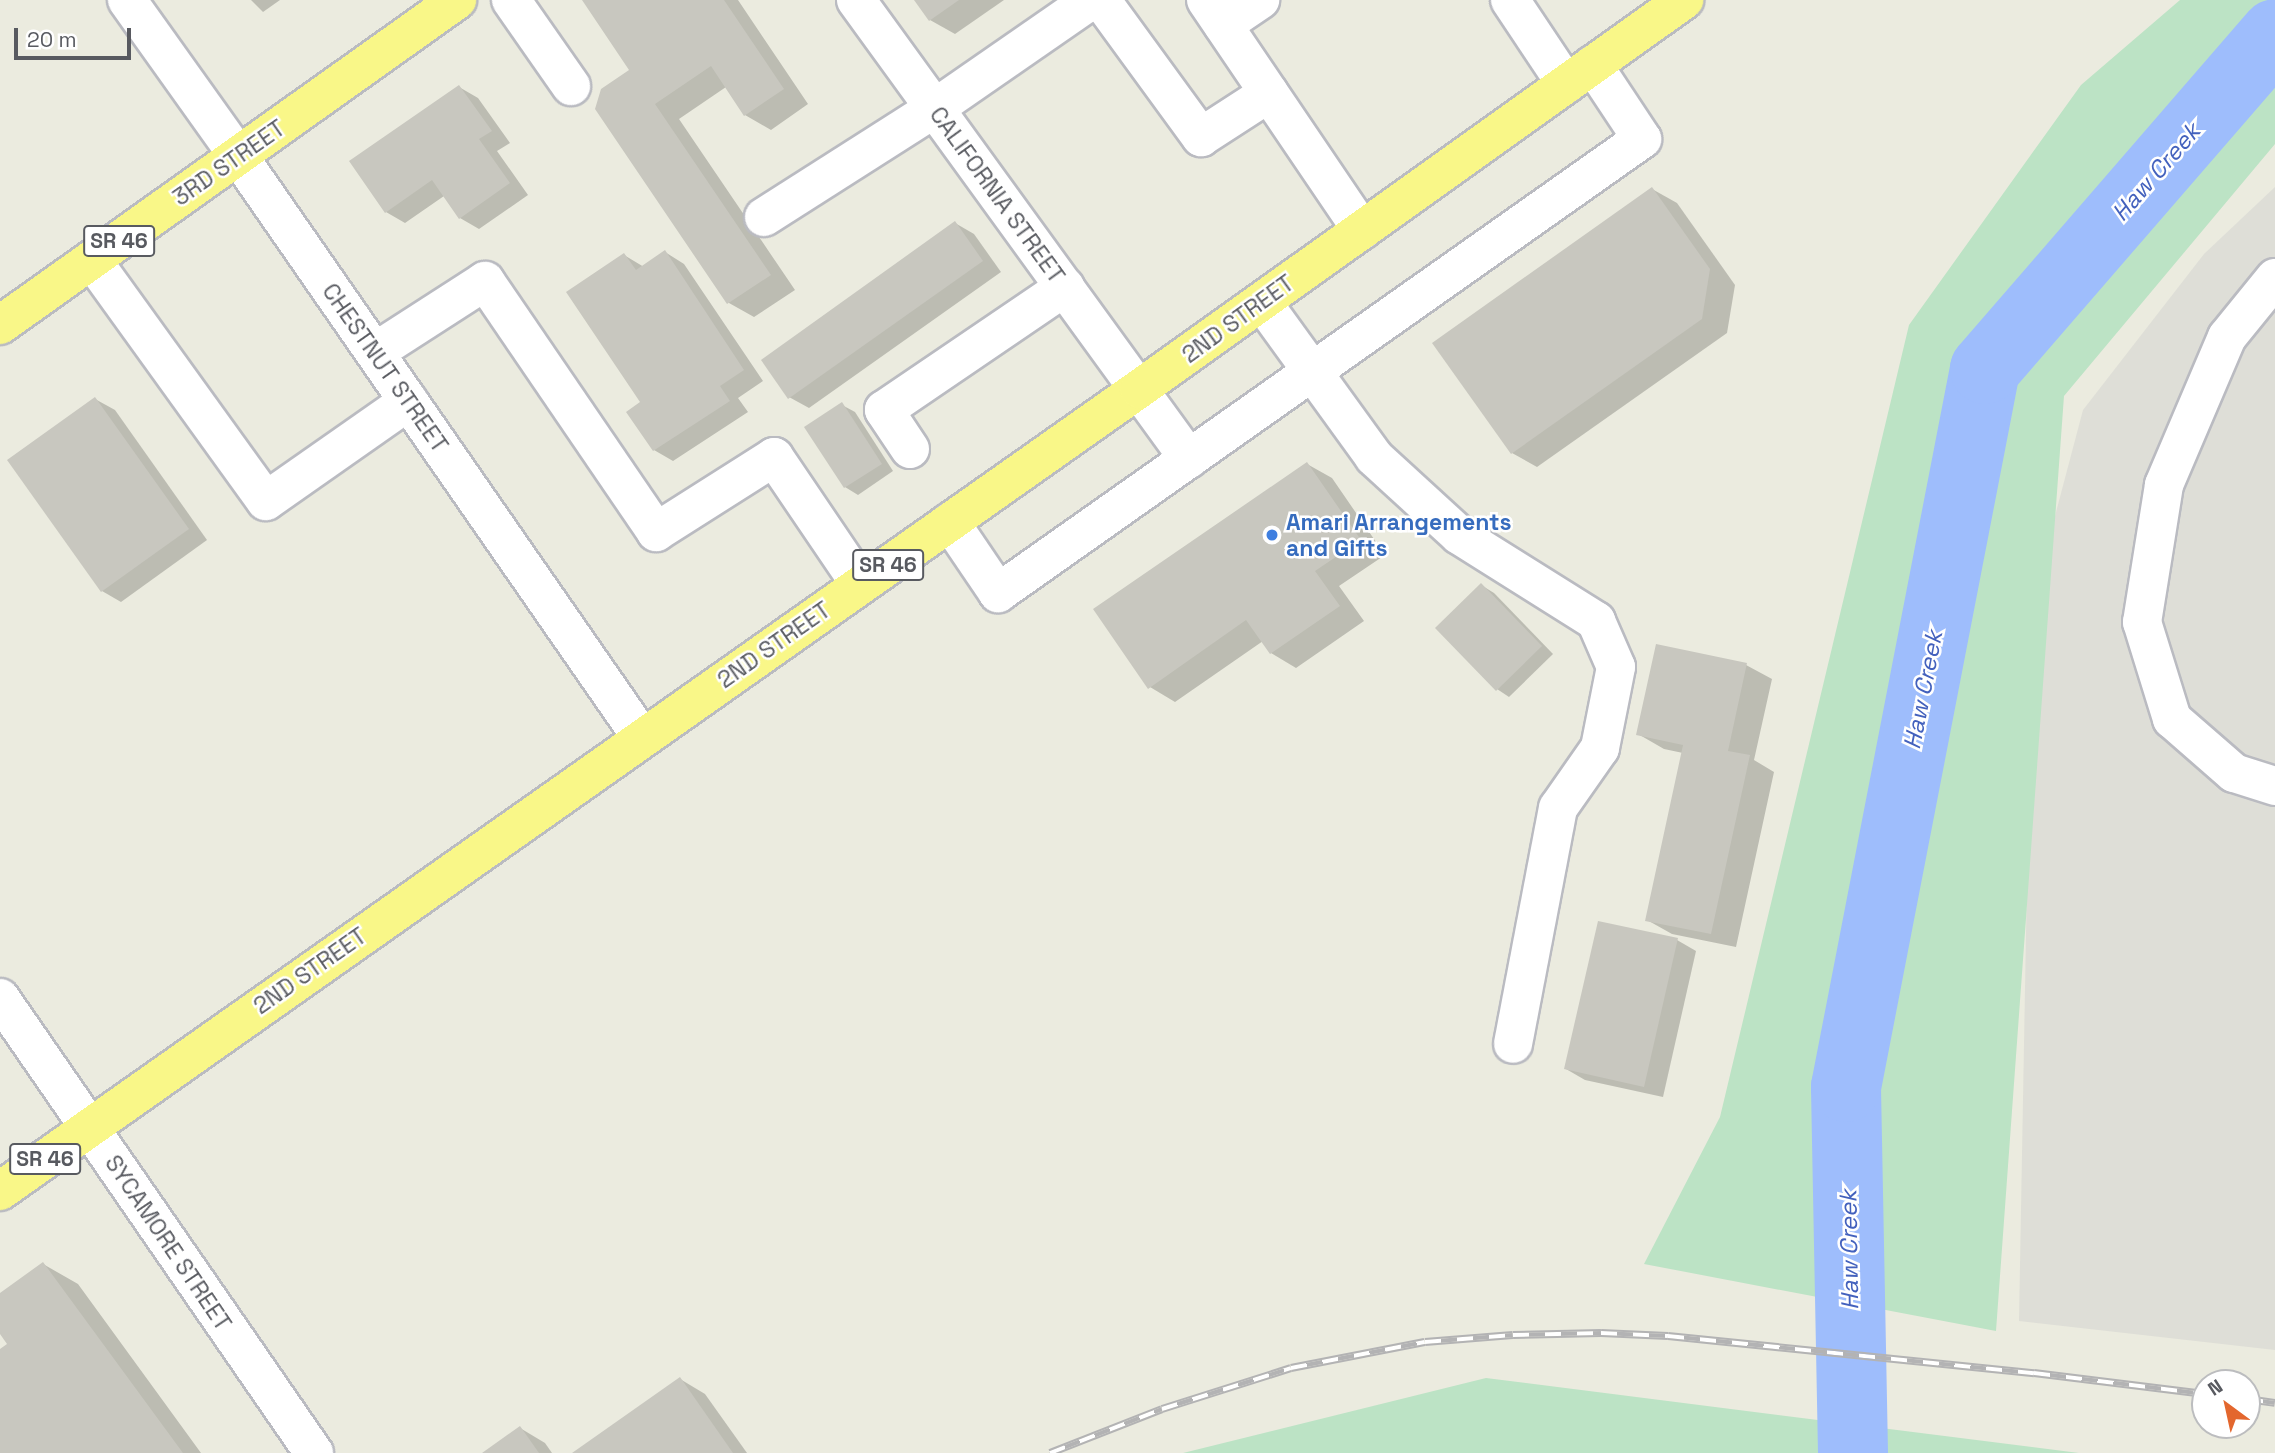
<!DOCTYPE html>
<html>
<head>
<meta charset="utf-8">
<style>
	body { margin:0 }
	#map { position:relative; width:2275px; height:1453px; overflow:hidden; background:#ebebdf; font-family:"Space Grotesk",sans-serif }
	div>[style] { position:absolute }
	.industrial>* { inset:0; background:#deded7 }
	.green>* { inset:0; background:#bce3c5 }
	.shadow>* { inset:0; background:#0003 }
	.river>* { height:70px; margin:-35px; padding:0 35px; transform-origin:35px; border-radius:35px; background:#9ebdfc }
	.building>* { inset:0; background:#c8c7bf }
	.roads { filter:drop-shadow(2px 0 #babbc1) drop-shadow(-2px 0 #babbc1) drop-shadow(0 2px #babbc1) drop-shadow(0 -2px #babbc1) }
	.minor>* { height:38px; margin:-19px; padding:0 19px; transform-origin:19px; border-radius:19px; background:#fff }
	.highway>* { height:38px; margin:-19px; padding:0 19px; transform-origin:19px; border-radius:19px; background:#f9f788 }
	.rail>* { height:8px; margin-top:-4px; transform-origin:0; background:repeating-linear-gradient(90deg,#fff 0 16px,#b3b3b4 0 32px); box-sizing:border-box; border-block:2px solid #b3b3b4 }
	.dots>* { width:19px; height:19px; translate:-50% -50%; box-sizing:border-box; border:4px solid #fff; border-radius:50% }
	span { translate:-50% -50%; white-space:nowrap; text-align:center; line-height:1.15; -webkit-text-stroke:5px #fff; paint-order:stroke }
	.shield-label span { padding:2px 5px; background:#fff; border:2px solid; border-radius:5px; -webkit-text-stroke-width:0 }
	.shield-label { font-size:21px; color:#585a60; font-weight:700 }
	.street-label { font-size:23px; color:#585a60 }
	.shop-label { font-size:23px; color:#366cbe; font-weight:700 }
	.left { translate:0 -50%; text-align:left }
	.water-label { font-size:24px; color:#4361bd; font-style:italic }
	.north { position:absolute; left:2191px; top:1369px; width:70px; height:70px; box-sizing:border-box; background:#fff; border:2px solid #bcbdbf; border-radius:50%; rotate:327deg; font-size:19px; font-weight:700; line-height:28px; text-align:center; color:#585a60 }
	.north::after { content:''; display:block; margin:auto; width:24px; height:32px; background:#e3672e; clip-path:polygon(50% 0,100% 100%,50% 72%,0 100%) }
	.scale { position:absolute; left:14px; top:28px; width:117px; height:32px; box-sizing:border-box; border:4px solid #585a60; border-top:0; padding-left:9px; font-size:21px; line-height:24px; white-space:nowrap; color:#585a60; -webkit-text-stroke:5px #fff; paint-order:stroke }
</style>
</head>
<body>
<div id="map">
	<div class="industrial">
		<div style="clip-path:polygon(2275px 187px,2275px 1350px,2019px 1321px,2032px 603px,2083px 410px,2204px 254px)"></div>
	</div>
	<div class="green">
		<div style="clip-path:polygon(2180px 0,2275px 0,2275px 144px,2064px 396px,1996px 1331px,1644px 1264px,1720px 1117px,1909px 325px,2081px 85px)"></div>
		<div style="clip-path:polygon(1486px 1378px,2079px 1453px,1183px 1453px)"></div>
	</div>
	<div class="shadow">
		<div style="clip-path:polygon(251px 0,280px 0,263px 12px)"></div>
		<div style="clip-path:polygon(584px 0,738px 0,808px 104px,771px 130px,745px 115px,726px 87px,679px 119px,795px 290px,754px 317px,729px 303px,632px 70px)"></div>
		<div style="clip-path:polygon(916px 0,1004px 0,955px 34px,930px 20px)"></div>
		<div style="clip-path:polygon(459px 87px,478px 98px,510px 143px,497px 151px,528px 195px,479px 229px,460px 218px,444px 196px,405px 223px,386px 212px)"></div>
		<div style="clip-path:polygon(1652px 189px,1677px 203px,1735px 285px,1727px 333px,1537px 467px,1512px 453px)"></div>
		<div style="clip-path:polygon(955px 223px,974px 234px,1001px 272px,809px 408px,789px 397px)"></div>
		<div style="clip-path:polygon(665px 252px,684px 264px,763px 381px,738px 398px,748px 412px,673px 461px,654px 450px,642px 403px,624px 255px,644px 267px)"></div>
		<div style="clip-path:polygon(95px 399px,115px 410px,207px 540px,121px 602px,102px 591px)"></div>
		<div style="clip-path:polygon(842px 405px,855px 412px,893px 471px,858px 495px,845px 487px)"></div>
		<div style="clip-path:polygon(1307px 464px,1332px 478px,1385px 555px,1339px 586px,1364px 621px,1296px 668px,1271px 653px,1263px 641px,1175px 702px,1150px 687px)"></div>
		<div style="clip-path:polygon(1481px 585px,1494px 593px,1553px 654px,1509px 697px,1497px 689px)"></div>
		<div style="clip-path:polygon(1746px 665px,1772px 679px,1754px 760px,1774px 772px,1736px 947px,1672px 934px,1647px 920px,1683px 753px,1664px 749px,1638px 734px)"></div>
		<div style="clip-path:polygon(1677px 940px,1696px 951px,1663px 1097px,1585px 1080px,1566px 1069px)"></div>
		<div style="clip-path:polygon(43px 1264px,78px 1284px,201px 1453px,0 1453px,0 1351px,9px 1344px,0 1331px,0 1295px)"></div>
		<div style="clip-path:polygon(680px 1379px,705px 1394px,747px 1453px,575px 1453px)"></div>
		<div style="clip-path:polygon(520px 1428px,545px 1443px,552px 1453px,485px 1453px)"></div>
	</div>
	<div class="river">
		<div style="left:1853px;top:1453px;width:366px;rotate:-91.1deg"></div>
		<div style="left:1846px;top:1087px;width:731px;rotate:-79.04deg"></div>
		<div style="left:1985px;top:369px;width:443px;rotate:-49.1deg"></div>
	</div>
	<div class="building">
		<div style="clip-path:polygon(582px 0,724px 0,784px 89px,744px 116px,711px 66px,655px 104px,771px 275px,727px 304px,595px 109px,601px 89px,629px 70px)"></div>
		<div style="clip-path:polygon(914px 0,959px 0,929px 21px)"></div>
		<div style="clip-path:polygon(459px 85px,492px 131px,479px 139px,510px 183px,459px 219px,432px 180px,385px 213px,349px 161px)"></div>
		<div style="clip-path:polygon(1652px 187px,1710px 269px,1702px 319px,1511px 454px,1432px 343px)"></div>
		<div style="clip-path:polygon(955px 221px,983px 261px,788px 399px,761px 360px)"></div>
		<div style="clip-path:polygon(665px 250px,744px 370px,720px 386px,730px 401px,653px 451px,626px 412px,640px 402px,566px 292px,624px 253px,636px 270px)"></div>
		<div style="clip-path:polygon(95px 397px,189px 529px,101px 592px,7px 460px)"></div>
		<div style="clip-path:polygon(842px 402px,882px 464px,844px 488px,804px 427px)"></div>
		<div style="clip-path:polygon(1307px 462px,1361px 540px,1315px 571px,1340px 606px,1270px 654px,1246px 620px,1148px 689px,1093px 609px)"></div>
		<div style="clip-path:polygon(1481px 583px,1542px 646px,1496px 691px,1435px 628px)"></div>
		<div style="clip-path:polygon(1656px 644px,1747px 663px,1728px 751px,1750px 755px,1711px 934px,1645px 921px,1683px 745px,1636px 735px)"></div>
		<div style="clip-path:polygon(1598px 921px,1678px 938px,1644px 1087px,1564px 1069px)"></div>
		<div style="clip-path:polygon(43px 1262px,183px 1453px,0 1453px,0 1349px,7px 1344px,0 1334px,0 1293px)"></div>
		<div style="clip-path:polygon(680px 1377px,733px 1453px,572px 1453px)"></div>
		<div style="clip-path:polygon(520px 1426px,539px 1453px,482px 1453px)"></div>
	</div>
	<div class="roads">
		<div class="minor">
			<div style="left:127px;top:0;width:193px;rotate:54.5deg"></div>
			<div style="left:239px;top:157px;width:707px;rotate:55.25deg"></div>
			<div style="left:511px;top:0;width:105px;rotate:55.1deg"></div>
			<div style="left:856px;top:0;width:567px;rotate:54.04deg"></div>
			<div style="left:1101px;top:0;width:170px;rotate:53.9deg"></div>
			<div style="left:1201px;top:137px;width:81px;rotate:-32.9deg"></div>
			<div style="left:1206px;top:0;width:278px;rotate:55.9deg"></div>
			<div style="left:1510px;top:0;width:101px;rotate:56.3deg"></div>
			<div style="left:1223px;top:25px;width:45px;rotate:-34deg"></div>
			<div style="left:764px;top:217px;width:203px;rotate:-32.5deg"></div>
			<div style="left:935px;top:108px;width:190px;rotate:-34.7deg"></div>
			<div style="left:92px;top:260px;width:297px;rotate:54.2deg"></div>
			<div style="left:266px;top:501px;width:174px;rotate:-35deg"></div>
			<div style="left:2275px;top:278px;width:76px;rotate:129.1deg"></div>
			<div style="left:2227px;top:337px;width:161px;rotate:113.1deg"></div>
			<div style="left:2164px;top:485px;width:139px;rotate:99.1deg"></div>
			<div style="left:2142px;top:622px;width:102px;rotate:72.8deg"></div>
			<div style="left:2172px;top:719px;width:82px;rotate:41.1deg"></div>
			<div style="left:2234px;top:773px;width:43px;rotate:17.6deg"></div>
			<div style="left:1262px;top:302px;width:191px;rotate:54.1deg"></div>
			<div style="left:1374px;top:457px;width:115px;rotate:42.5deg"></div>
			<div style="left:1459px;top:535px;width:162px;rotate:32.1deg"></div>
			<div style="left:1596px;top:621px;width:50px;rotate:66.5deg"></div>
			<div style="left:1616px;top:667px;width:83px;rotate:101.2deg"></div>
			<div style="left:1600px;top:748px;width:73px;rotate:125deg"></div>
			<div style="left:1558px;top:808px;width:240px;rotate:100.8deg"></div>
			<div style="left:375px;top:352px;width:131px;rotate:-32.8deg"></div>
			<div style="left:485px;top:281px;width:304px;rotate:55.7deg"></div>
			<div style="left:656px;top:532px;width:140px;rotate:-32.4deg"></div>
			<div style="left:774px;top:457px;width:153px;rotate:55.9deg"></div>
			<div style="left:910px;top:449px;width:47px;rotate:-123.7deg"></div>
			<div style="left:884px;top:410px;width:219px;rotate:-34.2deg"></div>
			<div style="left:950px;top:522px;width:86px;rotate:55.9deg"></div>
			<div style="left:998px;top:593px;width:788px;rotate:-35.18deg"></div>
			<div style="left:1642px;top:139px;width:89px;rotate:-123.5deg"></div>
			<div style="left:0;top:998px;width:553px;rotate:55.39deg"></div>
		</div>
		<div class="highway">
			<div style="left:0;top:325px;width:561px;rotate:-35.42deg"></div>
			<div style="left:0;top:1191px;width:1393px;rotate:-35.15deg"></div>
			<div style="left:1139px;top:389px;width:670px;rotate:-35.52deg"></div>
		</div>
	</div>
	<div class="rail">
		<div style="left:2247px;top:1399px;width:28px;rotate:8deg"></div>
		<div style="left:1050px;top:1453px;width:120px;rotate:-21.4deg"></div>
		<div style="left:1162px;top:1409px;width:135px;rotate:-17.6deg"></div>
		<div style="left:1291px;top:1368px;width:136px;rotate:-11deg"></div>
		<div style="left:1425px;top:1342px;width:88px;rotate:-4.5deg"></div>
		<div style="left:1513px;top:1335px;width:88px;rotate:-1.3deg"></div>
		<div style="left:1601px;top:1333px;width:67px;rotate:2.6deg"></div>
		<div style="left:1668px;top:1336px;width:368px;rotate:5.8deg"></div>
		<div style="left:2034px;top:1373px;width:172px;rotate:7deg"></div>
	</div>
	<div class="dots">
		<div style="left:1272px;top:535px;background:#3f7fe0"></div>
	</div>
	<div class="shield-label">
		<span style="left:119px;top:241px">SR 46</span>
		<span style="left:888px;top:565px">SR 46</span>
		<span style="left:45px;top:1159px">SR 46</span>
	</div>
	<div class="street-label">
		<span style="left:229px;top:163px;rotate:-35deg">3RD STREET</span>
		<span style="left:997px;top:195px;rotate:54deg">CALIFORNIA STREET</span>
		<span style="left:1238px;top:319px;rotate:-36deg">2ND STREET</span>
		<span style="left:385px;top:368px;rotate:55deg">CHESTNUT STREET</span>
		<span style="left:774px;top:645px;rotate:-35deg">2ND STREET</span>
		<span style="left:310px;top:971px;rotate:-35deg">2ND STREET</span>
		<span style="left:168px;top:1243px;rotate:56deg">SYCAMORE STREET</span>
	</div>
	<div class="shop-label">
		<span class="left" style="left:1286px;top:535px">Amari Arrangements<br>and Gifts</span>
	</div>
	<div class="water-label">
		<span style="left:2156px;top:172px;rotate:-49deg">Haw Creek</span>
		<span style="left:1923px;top:690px;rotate:-79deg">Haw Creek</span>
		<span style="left:1849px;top:1250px;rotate:-91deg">Haw Creek</span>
	</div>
	<div class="north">N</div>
	<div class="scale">20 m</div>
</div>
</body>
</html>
